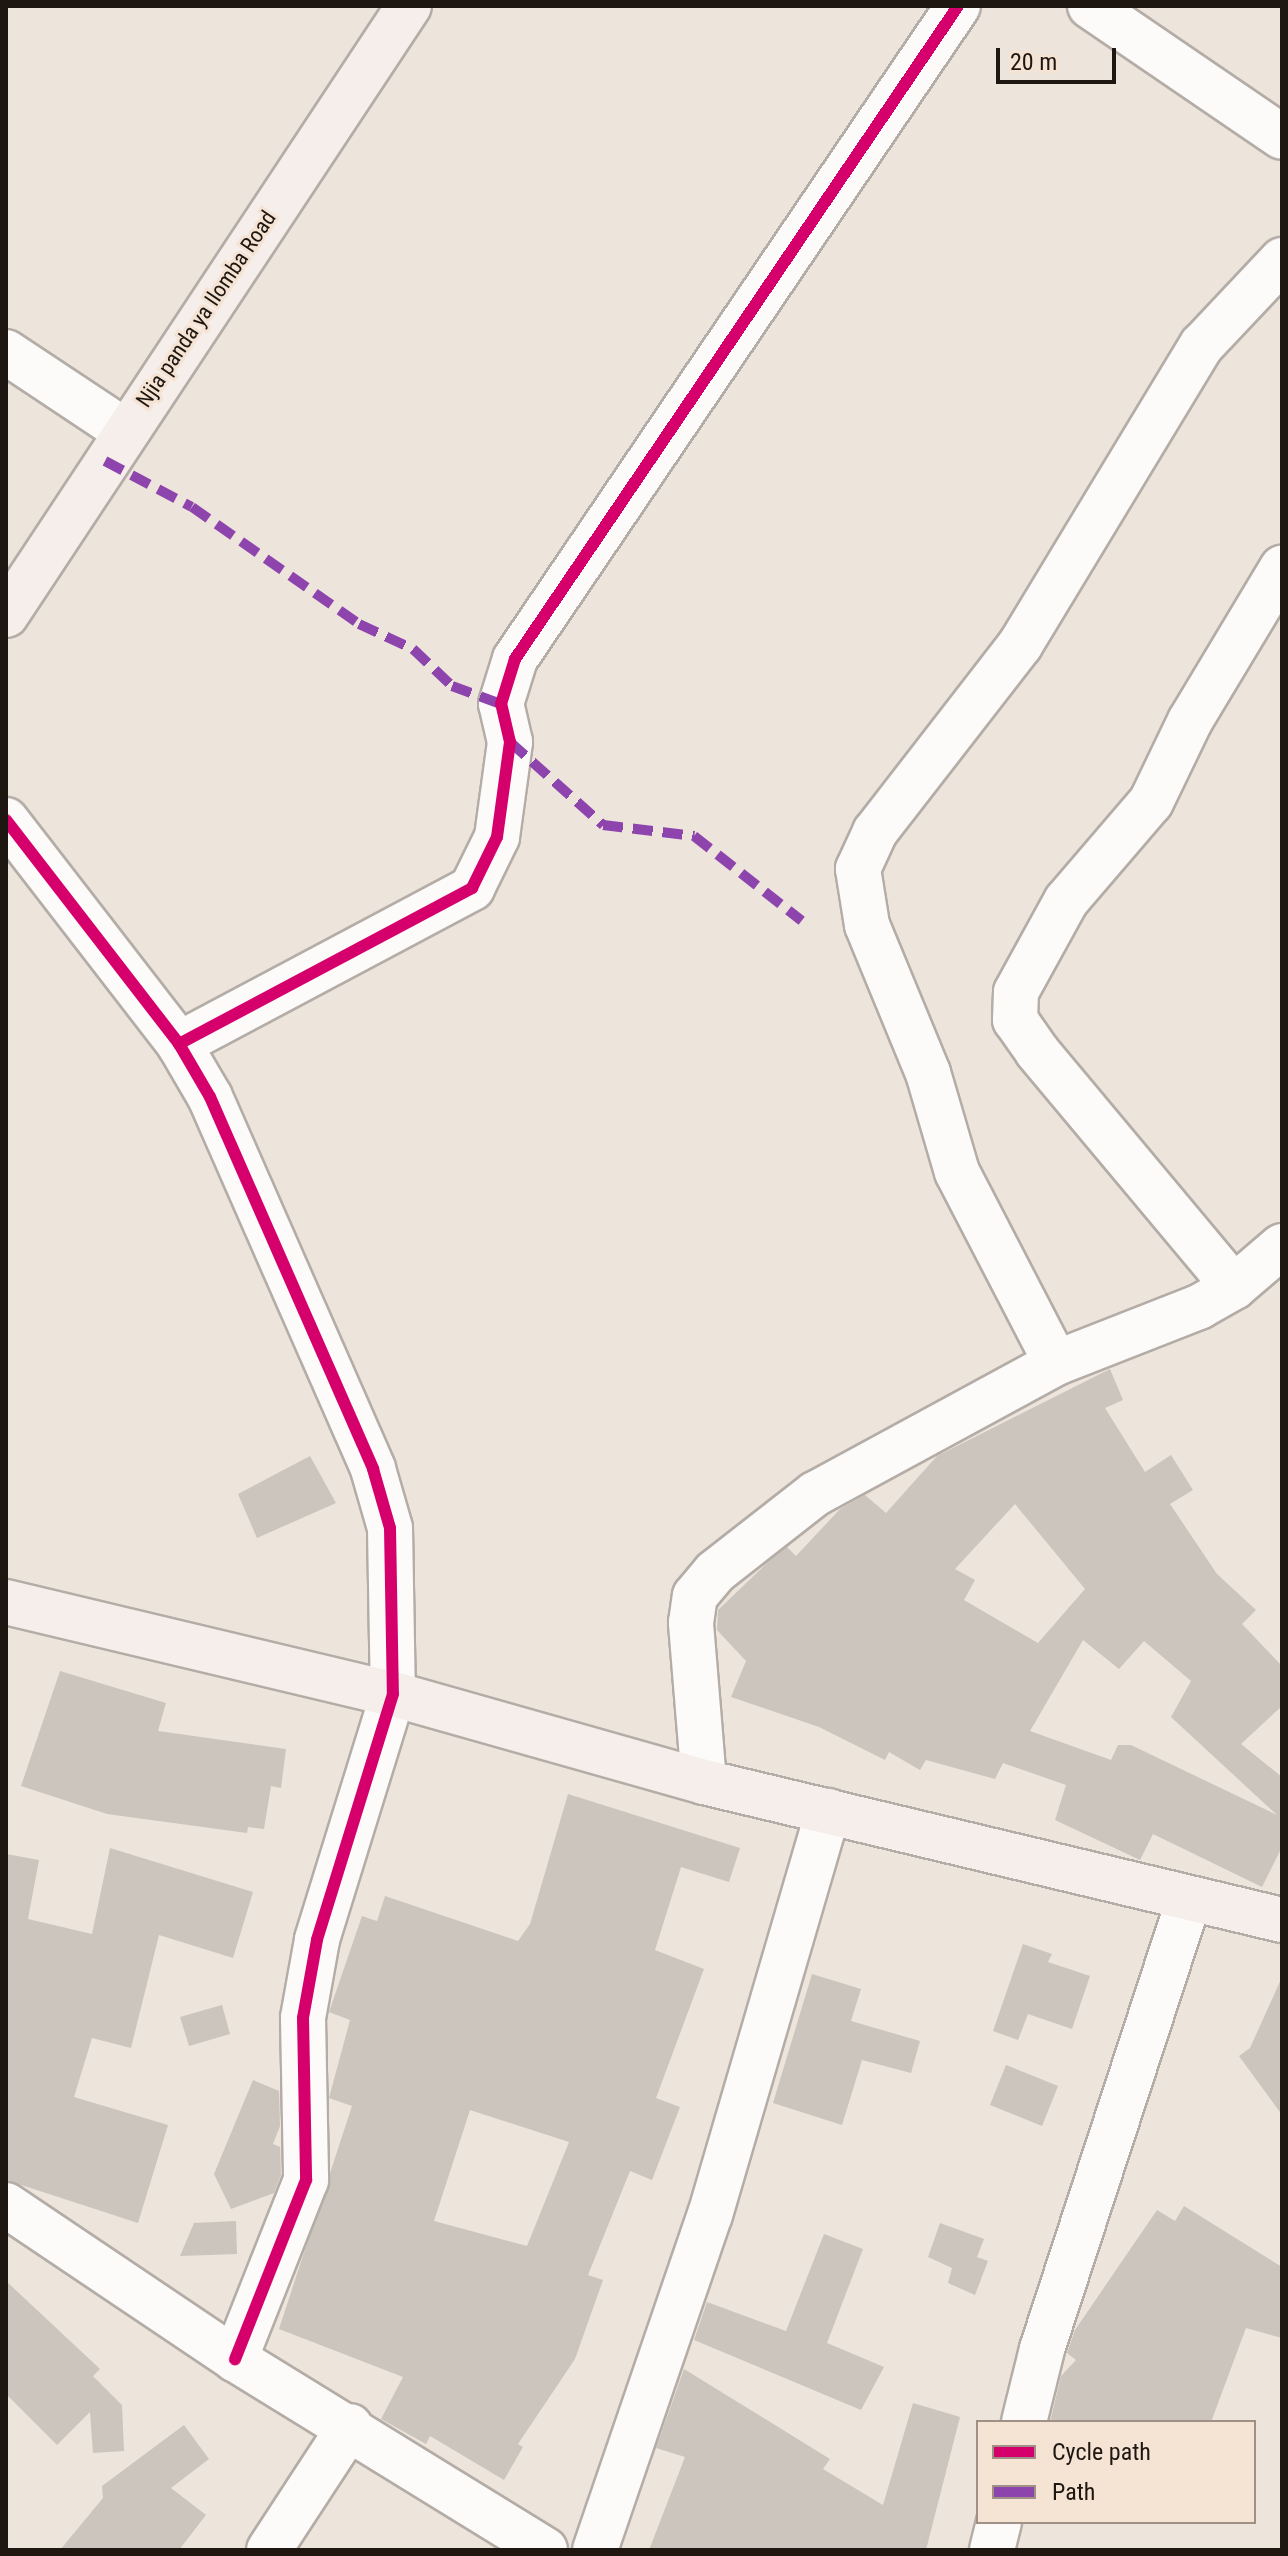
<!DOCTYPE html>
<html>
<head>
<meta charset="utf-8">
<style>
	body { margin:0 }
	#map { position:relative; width:1288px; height:2556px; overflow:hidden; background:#ede4dc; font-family:"Roboto Condensed",sans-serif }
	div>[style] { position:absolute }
	.building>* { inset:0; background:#cbc5be }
	.roads { filter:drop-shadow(2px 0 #b4aca6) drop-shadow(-2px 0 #b4aca6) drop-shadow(0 2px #b4aca6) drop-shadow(0 -2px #b4aca6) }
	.minor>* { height:44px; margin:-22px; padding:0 22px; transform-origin:22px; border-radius:22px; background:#fcfbfa }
	.major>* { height:44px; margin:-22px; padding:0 22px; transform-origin:22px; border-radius:22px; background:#f5eeea }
	.quiet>* { height:10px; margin-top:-5px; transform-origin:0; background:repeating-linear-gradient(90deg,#8e44ad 0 20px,transparent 0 30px) }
	.cycleway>* { height:12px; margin:-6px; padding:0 6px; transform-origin:6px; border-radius:6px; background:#d6006c }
	span { translate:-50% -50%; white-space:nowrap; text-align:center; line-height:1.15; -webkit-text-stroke:6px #f5e3d4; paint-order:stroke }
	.street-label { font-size:22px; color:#1d1611 }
	.frame { position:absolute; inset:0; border:8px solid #1d1611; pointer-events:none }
	.legend { position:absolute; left:976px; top:2420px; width:280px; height:104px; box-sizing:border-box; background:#f5e3d4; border:2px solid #9f9186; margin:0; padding:10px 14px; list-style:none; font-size:24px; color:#1d1611 }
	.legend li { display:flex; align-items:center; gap:16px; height:40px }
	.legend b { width:40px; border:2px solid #9f9186 }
	.scale { position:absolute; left:996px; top:48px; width:120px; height:36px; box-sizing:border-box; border:4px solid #1d1611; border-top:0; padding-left:10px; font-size:24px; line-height:28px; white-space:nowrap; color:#1d1611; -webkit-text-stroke:6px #f5e3d4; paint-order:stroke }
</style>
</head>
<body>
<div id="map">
	<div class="building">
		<div style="clip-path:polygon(evenodd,1110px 1369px,1123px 1400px,1105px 1408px,1145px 1472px,1171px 1455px,1193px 1490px,1170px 1504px,1217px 1574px,1256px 1610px,1242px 1624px,1282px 1666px,1282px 1706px,1241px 1744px,1282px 1777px,1282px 1847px,1262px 1887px,1153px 1834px,1140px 1860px,1055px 1820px,1066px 1785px,1003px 1763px,995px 1779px,926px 1760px,920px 1770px,889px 1752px,885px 1760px,819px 1727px,731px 1697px,746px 1661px,717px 1630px,718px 1610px,767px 1563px,787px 1547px,796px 1556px,840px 1509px,865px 1495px,886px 1513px,937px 1456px,1110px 1369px,1015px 1504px,1085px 1589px,1038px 1643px,964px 1600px,975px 1580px,955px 1569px,1015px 1504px,1110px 1369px,1083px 1640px,1119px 1669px,1144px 1641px,1191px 1681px,1171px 1717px,1277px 1815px,1131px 1745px,1118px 1745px,1111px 1760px,1030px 1731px,1083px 1640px)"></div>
		<div style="clip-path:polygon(310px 1456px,336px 1503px,257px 1538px,238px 1494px)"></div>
		<div style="clip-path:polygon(60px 1671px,166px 1703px,158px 1731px,286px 1749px,281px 1788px,271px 1786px,264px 1829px,248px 1827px,247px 1833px,107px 1814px,21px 1786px)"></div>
		<div style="clip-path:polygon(evenodd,568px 1794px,740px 1848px,729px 1882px,681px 1867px,655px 1950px,704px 1969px,656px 2098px,680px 2107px,652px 2180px,630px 2171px,588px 2275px,603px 2280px,575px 2359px,518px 2444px,523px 2447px,504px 2480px,430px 2436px,426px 2444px,381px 2419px,403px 2377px,279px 2329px,352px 2106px,329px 2098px,350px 2020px,329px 2012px,362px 1916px,377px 1921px,385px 1896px,518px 1941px,530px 1924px,568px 1794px,470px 2110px,569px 2142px,527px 2246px,434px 2221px,470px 2110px)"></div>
		<div style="clip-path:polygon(110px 1848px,253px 1892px,233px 1958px,159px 1935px,131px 2048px,92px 2038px,74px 2097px,168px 2125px,138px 2223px,6px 2180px,6px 1854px,39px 1860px,28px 1919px,92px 1934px)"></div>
		<div style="clip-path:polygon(1023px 1944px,1052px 1954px,1048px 1962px,1090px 1976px,1072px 2029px,1028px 2014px,1018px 2040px,993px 2031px)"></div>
		<div style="clip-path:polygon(812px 1974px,861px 1989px,851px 2021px,920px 2041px,911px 2073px,862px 2060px,842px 2125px,773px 2103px)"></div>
		<div style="clip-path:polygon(1282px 1977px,1282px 2115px,1239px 2056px,1250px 2048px)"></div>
		<div style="clip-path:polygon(222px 2005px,230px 2034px,189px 2046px,180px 2017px)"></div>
		<div style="clip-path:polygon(1006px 2065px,1058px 2086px,1042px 2126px,990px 2105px)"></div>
		<div style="clip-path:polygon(253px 2080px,279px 2091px,280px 2126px,273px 2144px,280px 2147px,281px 2175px,274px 2193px,231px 2209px,214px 2174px)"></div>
		<div style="clip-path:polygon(1184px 2206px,1282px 2267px,1282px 2338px,1246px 2328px,1211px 2422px,1050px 2422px,1061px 2376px,1076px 2360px,1067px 2353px,1075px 2330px,1157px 2210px,1175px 2221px)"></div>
		<div style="clip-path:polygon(236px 2221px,237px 2254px,180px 2256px,194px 2223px)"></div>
		<div style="clip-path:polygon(940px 2223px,984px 2239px,977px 2257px,988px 2261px,975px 2295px,948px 2283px,952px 2268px,928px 2257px)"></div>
		<div style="clip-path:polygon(824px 2234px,863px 2249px,827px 2343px,884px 2367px,861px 2410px,694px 2340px,707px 2302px,786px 2331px)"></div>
		<div style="clip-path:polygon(6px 2281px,100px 2369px,93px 2376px,122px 2405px,124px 2451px,93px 2453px,90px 2412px,57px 2445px,6px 2394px)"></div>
		<div style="clip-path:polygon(684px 2369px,830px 2459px,823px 2469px,883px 2505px,913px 2403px,960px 2417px,926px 2550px,649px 2550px,685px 2457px,656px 2448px)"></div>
		<div style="clip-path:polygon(184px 2425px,209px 2459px,171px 2488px,206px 2515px,179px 2550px,60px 2550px,103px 2498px,102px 2486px)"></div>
	</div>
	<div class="roads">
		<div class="minor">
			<div style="left:1090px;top:6px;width:232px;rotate:34.3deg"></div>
			<div style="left:6px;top:352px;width:143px;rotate:33.6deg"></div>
			<div style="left:6px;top:820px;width:283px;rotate:52.3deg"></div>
			<div style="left:179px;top:1044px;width:61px;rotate:59.7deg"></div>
			<div style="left:210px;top:1097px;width:406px;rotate:66.3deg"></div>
			<div style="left:373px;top:1469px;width:61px;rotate:73.9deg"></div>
			<div style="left:390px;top:1528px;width:166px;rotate:89deg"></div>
			<div style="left:393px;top:1694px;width:257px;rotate:107.2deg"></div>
			<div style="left:317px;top:1940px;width:79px;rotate:100.2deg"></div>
			<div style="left:303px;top:2018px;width:162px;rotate:88.9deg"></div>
			<div style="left:306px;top:2180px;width:193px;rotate:111.6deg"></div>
			<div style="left:179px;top:1044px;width:332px;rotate:-28deg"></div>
			<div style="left:472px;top:888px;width:57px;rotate:-63.9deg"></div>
			<div style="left:497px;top:837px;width:96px;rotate:-82.2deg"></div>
			<div style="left:510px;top:742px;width:39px;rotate:-103deg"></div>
			<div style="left:501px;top:704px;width:47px;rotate:-72.7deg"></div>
			<div style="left:515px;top:659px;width:789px;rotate:-55.85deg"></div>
			<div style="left:1234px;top:1287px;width:307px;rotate:-129.9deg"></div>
			<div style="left:1037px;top:1051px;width:38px;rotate:-125deg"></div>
			<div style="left:1015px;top:1020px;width:28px;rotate:-88deg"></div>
			<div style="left:1016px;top:992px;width:104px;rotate:-61.2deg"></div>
			<div style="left:1066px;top:901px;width:130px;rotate:-49.4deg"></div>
			<div style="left:1151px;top:802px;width:90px;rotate:-64.3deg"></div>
			<div style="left:1190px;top:721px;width:179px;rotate:-59deg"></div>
			<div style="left:1056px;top:1363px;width:215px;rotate:-117.4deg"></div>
			<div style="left:957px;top:1172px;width:103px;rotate:-106.3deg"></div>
			<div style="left:928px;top:1073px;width:160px;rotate:-112.4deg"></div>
			<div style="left:867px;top:925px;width:57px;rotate:-99.1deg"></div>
			<div style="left:858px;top:869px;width:41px;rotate:-65.3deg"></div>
			<div style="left:875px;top:832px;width:237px;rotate:-52.2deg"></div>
			<div style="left:1020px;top:645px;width:351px;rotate:-58.8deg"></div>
			<div style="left:1202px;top:345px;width:117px;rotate:-46.7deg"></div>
			<div style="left:704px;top:1782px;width:160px;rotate:-94.7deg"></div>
			<div style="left:691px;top:1623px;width:27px;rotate:-82deg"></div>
			<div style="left:695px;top:1596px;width:31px;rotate:-50deg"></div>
			<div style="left:715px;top:1572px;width:127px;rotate:-38deg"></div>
			<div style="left:815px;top:1494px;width:274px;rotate:-28.5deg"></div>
			<div style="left:1056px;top:1363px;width:154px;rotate:-21.4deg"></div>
			<div style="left:1199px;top:1307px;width:40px;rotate:-29.7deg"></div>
			<div style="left:1234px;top:1287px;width:63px;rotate:-40.5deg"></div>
			<div style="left:6px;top:2205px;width:276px;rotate:33.9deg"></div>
			<div style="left:235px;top:2359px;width:364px;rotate:31.6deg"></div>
			<div style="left:1024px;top:2422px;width:75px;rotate:-76.1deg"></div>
			<div style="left:1042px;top:2349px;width:473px;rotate:-71.9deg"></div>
			<div style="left:269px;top:2550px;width:148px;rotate:-56.8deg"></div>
			<div style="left:595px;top:2550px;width:354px;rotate:-71.1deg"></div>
			<div style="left:710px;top:2215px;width:421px;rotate:-73.7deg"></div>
			<div style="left:992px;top:2550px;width:29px;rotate:-76deg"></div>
		</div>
		<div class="major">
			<div style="left:6px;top:615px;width:730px;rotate:-56.51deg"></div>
			<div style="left:6px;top:1602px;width:398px;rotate:13.4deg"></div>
			<div style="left:393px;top:1694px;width:323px;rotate:15.8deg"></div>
			<div style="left:704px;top:1782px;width:594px;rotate:13.43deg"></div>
		</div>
	</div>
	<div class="quiet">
		<div style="left:105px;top:461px;width:98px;rotate:27.9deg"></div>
		<div style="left:192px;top:507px;width:204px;rotate:35deg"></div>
		<div style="left:359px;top:624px;width:60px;rotate:24.8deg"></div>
		<div style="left:413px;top:649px;width:54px;rotate:43.5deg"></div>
		<div style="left:452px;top:686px;width:52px;rotate:20.2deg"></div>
		<div style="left:510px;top:742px;width:125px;rotate:41.7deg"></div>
		<div style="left:603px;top:825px;width:92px;rotate:6.9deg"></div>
		<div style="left:694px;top:836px;width:137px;rotate:38.2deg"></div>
	</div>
	<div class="cycleway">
		<div style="left:6px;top:820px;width:283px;rotate:52.3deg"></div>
		<div style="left:179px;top:1044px;width:61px;rotate:59.7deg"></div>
		<div style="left:210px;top:1097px;width:406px;rotate:66.3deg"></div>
		<div style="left:373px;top:1469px;width:61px;rotate:73.9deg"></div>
		<div style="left:390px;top:1528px;width:166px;rotate:89deg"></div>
		<div style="left:393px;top:1694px;width:257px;rotate:107.2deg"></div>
		<div style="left:317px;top:1940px;width:79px;rotate:100.2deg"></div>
		<div style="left:303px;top:2018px;width:162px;rotate:88.9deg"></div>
		<div style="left:306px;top:2180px;width:193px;rotate:111.6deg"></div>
		<div style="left:179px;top:1044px;width:332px;rotate:-28deg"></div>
		<div style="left:472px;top:888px;width:57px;rotate:-63.9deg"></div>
		<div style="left:497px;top:837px;width:96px;rotate:-82.2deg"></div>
		<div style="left:510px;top:742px;width:39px;rotate:-103deg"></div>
		<div style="left:501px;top:704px;width:47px;rotate:-72.7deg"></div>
		<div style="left:515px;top:659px;width:789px;rotate:-55.85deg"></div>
	</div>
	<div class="street-label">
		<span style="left:206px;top:309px;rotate:-56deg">Njia panda ya Ilomba Road</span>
	</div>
	<div class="frame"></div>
	<ul class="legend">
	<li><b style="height:10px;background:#d6006c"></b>Cycle path</li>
	<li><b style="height:10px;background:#8e44ad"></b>Path</li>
	</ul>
	<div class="scale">20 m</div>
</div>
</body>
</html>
